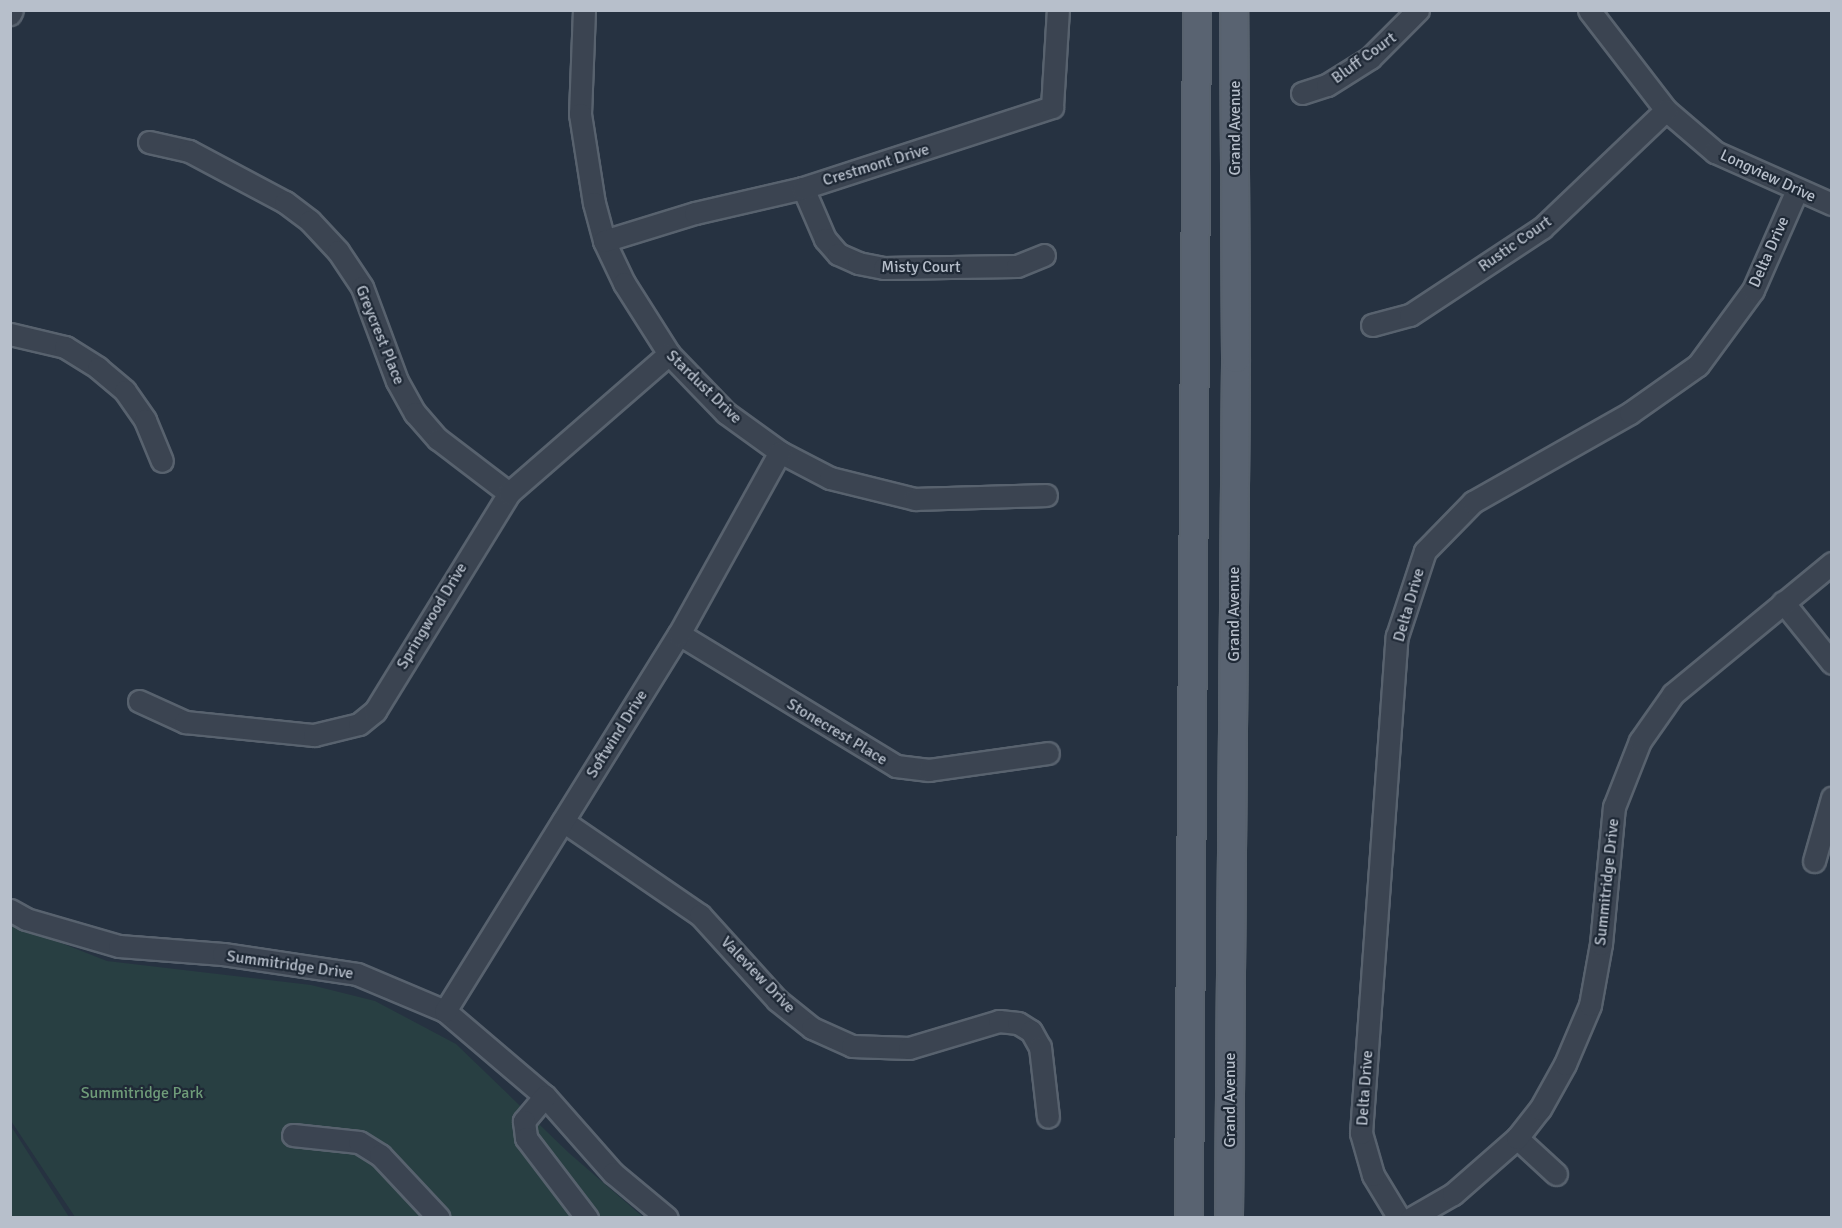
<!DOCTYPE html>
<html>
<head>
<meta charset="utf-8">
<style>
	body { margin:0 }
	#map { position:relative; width:1842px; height:1228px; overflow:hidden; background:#263241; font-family:Signika,sans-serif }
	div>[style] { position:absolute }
	.green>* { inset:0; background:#283f42 }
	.roads { filter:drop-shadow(2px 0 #58626e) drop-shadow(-2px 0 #58626e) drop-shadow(0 2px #58626e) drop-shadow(0 -2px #58626e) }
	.minor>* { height:21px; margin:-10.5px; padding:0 10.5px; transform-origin:10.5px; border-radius:10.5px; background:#3b4451 }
	.major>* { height:26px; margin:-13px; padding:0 13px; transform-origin:13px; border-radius:13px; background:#596371 }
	span { translate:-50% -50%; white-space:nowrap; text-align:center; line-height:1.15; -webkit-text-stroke:4.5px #1f2936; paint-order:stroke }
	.street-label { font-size:16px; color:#b7bfcb }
	.park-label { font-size:16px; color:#6f9c79 }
	.frame { position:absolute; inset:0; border:12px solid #b7bfcb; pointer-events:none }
</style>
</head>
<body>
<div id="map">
	<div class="green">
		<div style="clip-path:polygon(10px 923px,107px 961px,311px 985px,375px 1001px,456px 1044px,569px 1153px,643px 1217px,75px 1217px,11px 1121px)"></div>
		<div style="clip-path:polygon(10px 1126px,11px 1126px,69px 1217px,11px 1217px)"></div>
	</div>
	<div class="roads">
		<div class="minor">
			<div style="left:584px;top:10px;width:104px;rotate:92.2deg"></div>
			<div style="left:580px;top:114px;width:90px;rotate:81.1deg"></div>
			<div style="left:594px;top:203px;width:39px;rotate:75deg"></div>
			<div style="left:604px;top:241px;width:47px;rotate:64.5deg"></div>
			<div style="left:624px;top:283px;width:84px;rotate:57.6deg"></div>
			<div style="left:669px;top:354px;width:82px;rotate:46deg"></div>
			<div style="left:726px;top:413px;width:67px;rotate:35.8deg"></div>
			<div style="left:780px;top:452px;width:56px;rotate:27.5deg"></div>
			<div style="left:830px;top:478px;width:88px;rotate:13.9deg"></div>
			<div style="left:915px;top:499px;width:131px;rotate:-1.7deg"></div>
			<div style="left:1589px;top:10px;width:126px;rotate:52.4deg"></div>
			<div style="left:1666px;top:110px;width:65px;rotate:40.6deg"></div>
			<div style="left:1715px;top:152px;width:128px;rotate:24deg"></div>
			<div style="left:10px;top:14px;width:4px;rotate:-63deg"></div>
			<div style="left:1302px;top:93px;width:26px;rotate:-18deg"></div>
			<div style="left:1327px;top:85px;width:51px;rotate:-32.1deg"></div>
			<div style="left:1370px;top:58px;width:68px;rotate:-45deg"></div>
			<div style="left:149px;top:142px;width:41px;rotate:12.7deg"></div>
			<div style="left:189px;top:151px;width:109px;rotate:28deg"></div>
			<div style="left:285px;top:202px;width:31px;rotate:37deg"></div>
			<div style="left:310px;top:221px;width:41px;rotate:47deg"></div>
			<div style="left:338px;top:251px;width:43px;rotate:56.3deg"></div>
			<div style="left:362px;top:287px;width:100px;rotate:69.6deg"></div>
			<div style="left:397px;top:381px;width:37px;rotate:61deg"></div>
			<div style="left:415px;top:413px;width:35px;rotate:49deg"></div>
			<div style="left:438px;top:439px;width:89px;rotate:37.3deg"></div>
			<div style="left:803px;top:188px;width:56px;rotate:66.7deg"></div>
			<div style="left:825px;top:239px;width:20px;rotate:49deg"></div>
			<div style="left:838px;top:254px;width:22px;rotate:24deg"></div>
			<div style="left:858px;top:263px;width:26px;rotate:11deg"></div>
			<div style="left:884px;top:268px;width:133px;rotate:-0.9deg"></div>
			<div style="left:1017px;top:266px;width:29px;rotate:-22deg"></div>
			<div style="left:604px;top:241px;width:95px;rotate:-17.1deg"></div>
			<div style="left:695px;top:213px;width:111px;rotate:-13deg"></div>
			<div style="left:803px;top:188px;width:262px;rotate:-18deg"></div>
			<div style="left:1052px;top:107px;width:97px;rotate:-86.5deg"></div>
			<div style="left:1372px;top:325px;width:39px;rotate:-15deg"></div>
			<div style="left:1410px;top:315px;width:158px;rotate:-33.4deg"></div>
			<div style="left:1542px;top:228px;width:171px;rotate:-43.6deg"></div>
			<div style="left:10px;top:334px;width:57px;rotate:13.3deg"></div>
			<div style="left:65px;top:347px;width:39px;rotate:32deg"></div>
			<div style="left:98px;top:368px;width:35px;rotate:40deg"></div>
			<div style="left:125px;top:391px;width:35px;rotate:55deg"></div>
			<div style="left:145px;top:420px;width:44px;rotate:67.5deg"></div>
			<div style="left:1783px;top:602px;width:78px;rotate:51.2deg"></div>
			<div style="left:679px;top:634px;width:254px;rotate:31.3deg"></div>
			<div style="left:896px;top:766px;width:33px;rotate:7deg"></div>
			<div style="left:929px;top:770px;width:120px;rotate:-8.1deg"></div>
			<div style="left:139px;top:701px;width:51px;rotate:24.5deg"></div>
			<div style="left:185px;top:722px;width:130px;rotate:5.8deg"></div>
			<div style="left:314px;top:735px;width:46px;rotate:-13.7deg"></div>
			<div style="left:359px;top:724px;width:21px;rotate:-39deg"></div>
			<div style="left:375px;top:711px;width:256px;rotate:-58.4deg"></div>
			<div style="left:509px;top:493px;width:212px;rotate:-41deg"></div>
			<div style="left:563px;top:821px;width:166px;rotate:34.5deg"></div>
			<div style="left:700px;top:915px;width:115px;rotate:47.8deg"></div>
			<div style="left:777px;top:1000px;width:45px;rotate:38.7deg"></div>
			<div style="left:812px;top:1028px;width:44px;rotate:24.2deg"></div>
			<div style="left:852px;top:1046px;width:57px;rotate:2deg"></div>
			<div style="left:909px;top:1048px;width:94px;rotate:-16.7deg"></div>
			<div style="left:999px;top:1021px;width:19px;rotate:6deg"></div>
			<div style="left:1018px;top:1023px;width:15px;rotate:32deg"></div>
			<div style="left:1031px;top:1031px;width:18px;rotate:61deg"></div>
			<div style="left:1040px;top:1047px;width:70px;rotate:83.5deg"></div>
			<div style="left:1814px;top:861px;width:66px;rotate:-74.1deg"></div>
			<div style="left:10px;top:910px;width:18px;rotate:29deg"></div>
			<div style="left:26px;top:919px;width:97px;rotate:16.2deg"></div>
			<div style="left:119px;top:946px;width:104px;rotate:4.4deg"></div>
			<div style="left:223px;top:954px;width:135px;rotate:8.5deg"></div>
			<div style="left:357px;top:974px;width:95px;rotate:22.8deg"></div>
			<div style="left:445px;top:1011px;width:131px;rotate:40.4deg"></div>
			<div style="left:545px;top:1096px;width:103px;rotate:48.6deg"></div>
			<div style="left:613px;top:1173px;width:70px;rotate:39.8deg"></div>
			<div style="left:445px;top:1011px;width:444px;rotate:-58.2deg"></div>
			<div style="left:679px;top:634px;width:208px;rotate:-61deg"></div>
			<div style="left:545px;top:1096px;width:33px;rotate:130deg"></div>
			<div style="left:524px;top:1121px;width:17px;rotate:83deg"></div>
			<div style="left:526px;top:1138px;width:101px;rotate:52.7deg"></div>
			<div style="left:293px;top:1135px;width:66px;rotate:6.1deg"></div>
			<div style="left:359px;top:1142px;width:25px;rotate:32deg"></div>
			<div style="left:380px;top:1155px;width:86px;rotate:46.9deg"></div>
			<div style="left:1517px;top:1138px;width:53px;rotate:42.7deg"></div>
			<div style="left:1399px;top:1218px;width:50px;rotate:-121.2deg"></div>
			<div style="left:1373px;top:1175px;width:44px;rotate:-105.9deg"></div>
			<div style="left:1361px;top:1133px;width:498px;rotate:-85.9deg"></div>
			<div style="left:1397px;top:636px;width:89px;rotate:-71.8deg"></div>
			<div style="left:1425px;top:551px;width:69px;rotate:-45.6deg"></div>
			<div style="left:1473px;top:502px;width:180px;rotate:-29.5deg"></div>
			<div style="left:1630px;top:413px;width:83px;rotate:-35.2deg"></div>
			<div style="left:1698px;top:365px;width:93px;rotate:-53.7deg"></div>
			<div style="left:1753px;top:290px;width:107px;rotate:-66.3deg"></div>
			<div style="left:1411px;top:1218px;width:48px;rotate:-29.7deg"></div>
			<div style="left:1453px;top:1194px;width:85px;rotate:-41.2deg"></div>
			<div style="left:1517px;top:1138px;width:37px;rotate:-52deg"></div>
			<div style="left:1540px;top:1109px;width:51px;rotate:-60.9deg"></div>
			<div style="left:1565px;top:1064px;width:64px;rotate:-67deg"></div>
			<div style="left:1590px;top:1005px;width:62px;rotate:-79.8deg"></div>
			<div style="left:1601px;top:944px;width:138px;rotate:-84.6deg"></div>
			<div style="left:1614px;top:807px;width:71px;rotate:-68.5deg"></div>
			<div style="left:1640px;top:741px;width:57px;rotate:-54.9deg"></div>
			<div style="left:1673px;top:694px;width:206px;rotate:-39.5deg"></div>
		</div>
		<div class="major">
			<div style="left:1189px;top:1218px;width:1208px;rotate:-89.62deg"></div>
			<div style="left:1229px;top:1218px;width:859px;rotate:-89.53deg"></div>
			<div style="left:1236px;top:359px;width:349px;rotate:-90.3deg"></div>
		</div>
	</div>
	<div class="street-label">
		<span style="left:1364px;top:58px;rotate:-36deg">Bluff Court</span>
		<span style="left:1235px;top:128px;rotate:-90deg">Grand Avenue</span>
		<span style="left:876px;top:165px;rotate:-17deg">Crestmont Drive</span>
		<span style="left:1768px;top:176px;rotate:25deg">Longview Drive</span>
		<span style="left:1515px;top:244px;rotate:-35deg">Rustic Court</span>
		<span style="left:1769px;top:252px;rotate:-66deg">Delta Drive</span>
		<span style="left:921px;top:267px">Misty Court</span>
		<span style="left:380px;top:335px;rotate:68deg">Greycrest Place</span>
		<span style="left:704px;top:387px;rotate:44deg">Stardust Drive</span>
		<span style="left:1409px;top:605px;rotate:-74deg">Delta Drive</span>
		<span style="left:1234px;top:614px;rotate:-90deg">Grand Avenue</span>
		<span style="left:432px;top:616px;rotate:-59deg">Springwood Drive</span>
		<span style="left:837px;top:732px;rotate:31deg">Stonecrest Place</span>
		<span style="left:617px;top:734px;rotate:-58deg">Softwind Drive</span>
		<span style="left:1607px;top:882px;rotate:-84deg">Summitridge Drive</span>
		<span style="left:290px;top:965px;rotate:8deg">Summitridge Drive</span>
		<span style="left:758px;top:975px;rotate:46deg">Valeview Drive</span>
		<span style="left:1365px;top:1088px;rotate:-86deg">Delta Drive</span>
		<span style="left:1230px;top:1100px;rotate:-90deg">Grand Avenue</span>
	</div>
	<div class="park-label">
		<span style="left:142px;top:1093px">Summitridge Park</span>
	</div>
	<div class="frame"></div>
</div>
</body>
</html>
